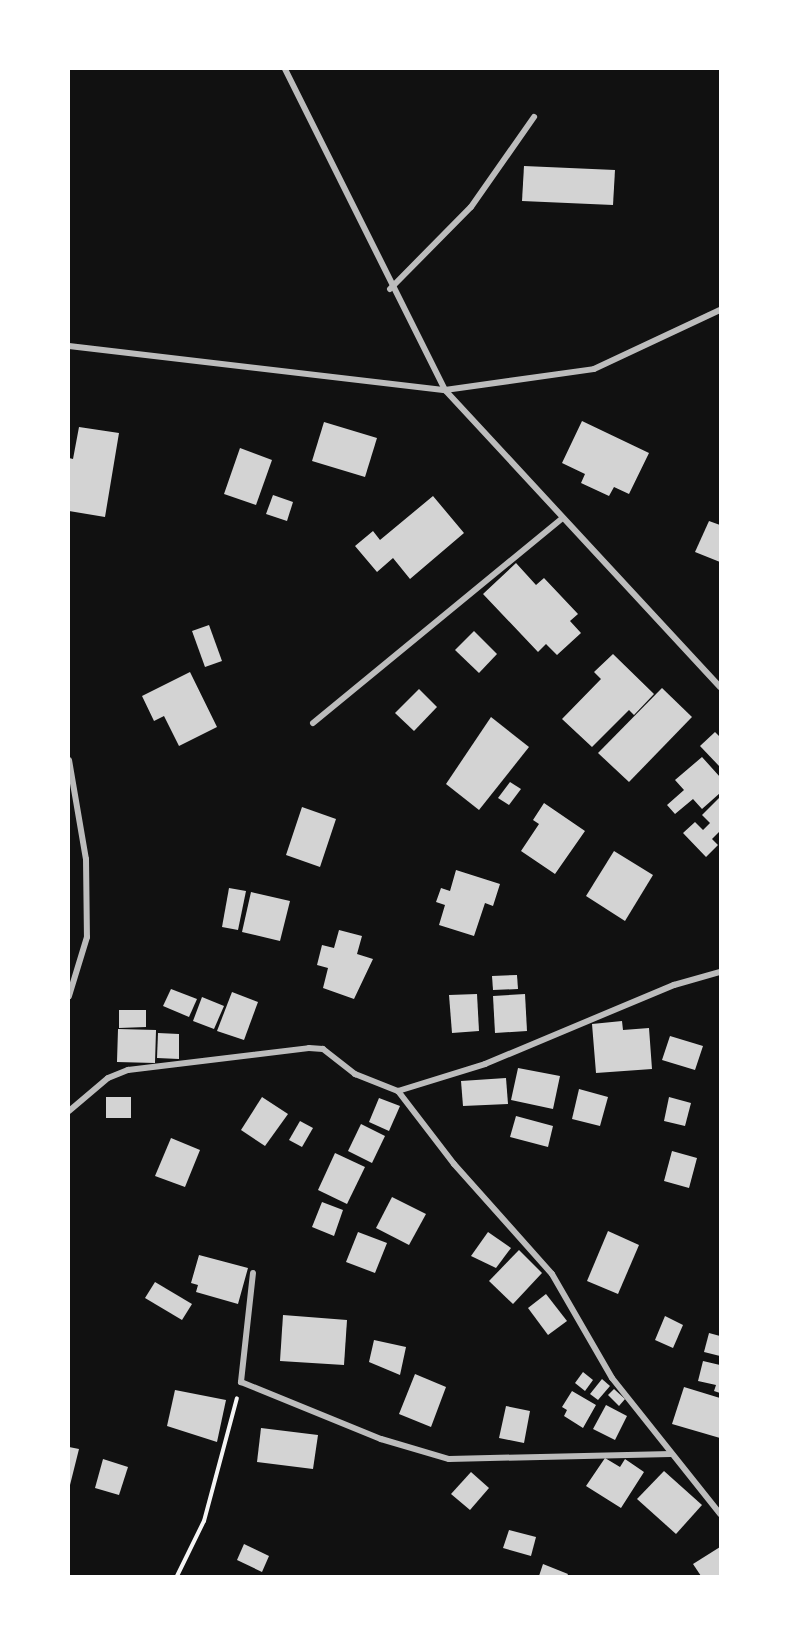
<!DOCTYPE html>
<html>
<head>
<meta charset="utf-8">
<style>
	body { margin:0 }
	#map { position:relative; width:789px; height:1645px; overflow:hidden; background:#111; font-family:"Source Sans 3",sans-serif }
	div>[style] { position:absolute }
	.building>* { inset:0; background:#d3d3d3 }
	.path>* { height:4px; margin:-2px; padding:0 2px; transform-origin:2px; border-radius:2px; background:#f5f5f5 }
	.minor>* { height:6px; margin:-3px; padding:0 3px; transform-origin:3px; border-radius:3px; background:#bcbcbc }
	span { translate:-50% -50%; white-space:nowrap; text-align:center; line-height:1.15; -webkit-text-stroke:5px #fff; paint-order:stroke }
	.frame { position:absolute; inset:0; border:70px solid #fff; pointer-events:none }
</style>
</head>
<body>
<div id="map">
	<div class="building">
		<div style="clip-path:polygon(524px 166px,615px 170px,613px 205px,522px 201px)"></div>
		<div style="clip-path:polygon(582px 421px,649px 453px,629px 494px,614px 487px,609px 496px,581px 483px,585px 474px,562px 463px)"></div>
		<div style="clip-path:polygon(324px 422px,377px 438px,365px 477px,312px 461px)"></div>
		<div style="clip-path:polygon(79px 427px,119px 433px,105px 517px,69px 511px,69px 458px,73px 459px)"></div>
		<div style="clip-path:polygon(240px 448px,272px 460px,256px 505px,224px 494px)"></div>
		<div style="clip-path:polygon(273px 495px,293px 502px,287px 521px,266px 514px)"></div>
		<div style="clip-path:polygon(433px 496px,464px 533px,410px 579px,393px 558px,377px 572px,355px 546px,373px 531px,380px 540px)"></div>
		<div style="clip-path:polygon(709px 521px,720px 525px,720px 562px,695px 552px)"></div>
		<div style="clip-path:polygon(516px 563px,536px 585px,544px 578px,578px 614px,570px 621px,581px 633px,557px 655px,546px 644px,538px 652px,483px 594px)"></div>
		<div style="clip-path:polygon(209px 625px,222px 661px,205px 667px,192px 631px)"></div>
		<div style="clip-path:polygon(474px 631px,497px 654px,479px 673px,455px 650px)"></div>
		<div style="clip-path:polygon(613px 654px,654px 694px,634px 715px,629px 710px,592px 747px,562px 719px,601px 679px,594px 672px)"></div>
		<div style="clip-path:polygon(190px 672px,217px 727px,179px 746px,164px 716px,154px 721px,142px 696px)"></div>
		<div style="clip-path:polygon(662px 688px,692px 717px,629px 782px,598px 753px)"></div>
		<div style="clip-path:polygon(419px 689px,437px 707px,414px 731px,395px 713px)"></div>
		<div style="clip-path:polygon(491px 717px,529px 747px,479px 810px,446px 784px)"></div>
		<div style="clip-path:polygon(715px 732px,720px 737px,720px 767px,700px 746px)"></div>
		<div style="clip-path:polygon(702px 757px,720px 777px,720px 793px,702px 809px,693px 799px,675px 814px,667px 805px,684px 790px,675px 780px)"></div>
		<div style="clip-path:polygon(510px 782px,521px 789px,509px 805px,498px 798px)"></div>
		<div style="clip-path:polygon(720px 797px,720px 831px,712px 839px,718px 845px,706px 857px,683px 833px,695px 822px,703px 830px,710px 823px,702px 815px)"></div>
		<div style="clip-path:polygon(544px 803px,585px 831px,555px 874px,521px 851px,539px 824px,533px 820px)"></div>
		<div style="clip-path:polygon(302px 807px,336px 819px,320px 867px,286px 855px)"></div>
		<div style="clip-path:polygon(614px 851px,653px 875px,625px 921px,586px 896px)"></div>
		<div style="clip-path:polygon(456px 870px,500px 884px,493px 906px,485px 903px,474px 936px,439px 925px,445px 905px,436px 902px,441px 888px,450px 891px)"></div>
		<div style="clip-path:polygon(229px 888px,246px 891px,238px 930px,222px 927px)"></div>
		<div style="clip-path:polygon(251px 892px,290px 901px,280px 941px,242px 932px)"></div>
		<div style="clip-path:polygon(339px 930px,362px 936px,357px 954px,373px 959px,354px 999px,323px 988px,328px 968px,317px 965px,322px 945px,334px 948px)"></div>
		<div style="clip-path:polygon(517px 975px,518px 989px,493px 990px,492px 976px)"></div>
		<div style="clip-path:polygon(171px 989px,197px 999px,189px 1017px,163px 1006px)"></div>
		<div style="clip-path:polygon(232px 992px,258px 1002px,244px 1040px,217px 1031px)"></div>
		<div style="clip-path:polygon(477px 994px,479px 1031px,452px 1033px,449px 995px)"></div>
		<div style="clip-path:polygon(525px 994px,527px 1031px,495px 1033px,493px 996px)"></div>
		<div style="clip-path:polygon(202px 997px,224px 1006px,214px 1029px,193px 1021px)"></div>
		<div style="clip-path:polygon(119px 1010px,146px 1010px,146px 1027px,119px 1028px)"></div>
		<div style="clip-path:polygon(622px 1021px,623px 1030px,649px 1028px,652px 1069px,596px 1073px,592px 1024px)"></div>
		<div style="clip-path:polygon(118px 1029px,156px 1030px,155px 1063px,117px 1062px)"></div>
		<div style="clip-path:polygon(158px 1033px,179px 1034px,179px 1059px,157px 1058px)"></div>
		<div style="clip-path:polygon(670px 1036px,703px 1046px,695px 1070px,662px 1060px)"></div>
		<div style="clip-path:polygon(518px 1068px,560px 1076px,553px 1109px,511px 1100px)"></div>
		<div style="clip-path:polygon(506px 1078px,508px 1104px,463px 1106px,461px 1081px)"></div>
		<div style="clip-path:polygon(579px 1089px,608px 1097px,600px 1126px,572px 1119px)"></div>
		<div style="clip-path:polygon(106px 1097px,131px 1097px,131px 1118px,106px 1118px)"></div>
		<div style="clip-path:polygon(262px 1097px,288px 1114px,265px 1146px,241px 1130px)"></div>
		<div style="clip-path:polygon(669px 1097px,691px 1103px,685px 1126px,664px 1121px)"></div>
		<div style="clip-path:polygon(379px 1098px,400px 1106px,389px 1131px,369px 1122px)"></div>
		<div style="clip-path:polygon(516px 1116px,553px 1126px,548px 1147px,510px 1137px)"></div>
		<div style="clip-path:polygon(300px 1121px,313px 1128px,302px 1147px,289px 1140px)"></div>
		<div style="clip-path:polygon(361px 1124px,385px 1136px,372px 1163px,348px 1151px)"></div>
		<div style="clip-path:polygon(171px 1138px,200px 1150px,185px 1187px,155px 1176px)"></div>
		<div style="clip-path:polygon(672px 1151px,697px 1158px,689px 1188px,664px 1181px)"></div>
		<div style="clip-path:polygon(335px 1153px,365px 1167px,347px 1204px,318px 1190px)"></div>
		<div style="clip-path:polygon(392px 1197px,426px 1214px,409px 1245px,376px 1228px)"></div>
		<div style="clip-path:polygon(322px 1202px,343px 1210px,334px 1236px,312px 1227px)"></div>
		<div style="clip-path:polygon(608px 1231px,639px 1245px,618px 1294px,587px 1281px)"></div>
		<div style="clip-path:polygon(358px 1232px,387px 1243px,375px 1273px,346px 1262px)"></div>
		<div style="clip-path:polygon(488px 1232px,511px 1248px,496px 1268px,471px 1256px)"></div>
		<div style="clip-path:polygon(519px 1250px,542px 1273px,513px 1304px,489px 1281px)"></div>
		<div style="clip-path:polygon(199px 1255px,248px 1268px,238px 1304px,196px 1292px,198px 1285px,191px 1283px)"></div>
		<div style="clip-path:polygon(155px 1282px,192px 1304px,182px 1320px,145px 1298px)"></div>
		<div style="clip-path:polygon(546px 1294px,567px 1321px,548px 1335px,528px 1308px)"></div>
		<div style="clip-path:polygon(283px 1315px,347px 1320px,344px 1365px,280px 1361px)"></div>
		<div style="clip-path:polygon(665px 1316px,683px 1325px,673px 1348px,655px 1340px)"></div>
		<div style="clip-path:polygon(709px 1333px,720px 1336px,720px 1356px,704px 1352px)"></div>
		<div style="clip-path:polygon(374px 1340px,406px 1347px,400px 1375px,369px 1362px)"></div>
		<div style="clip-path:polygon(703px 1361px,720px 1365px,720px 1393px,714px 1391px,716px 1385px,698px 1381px)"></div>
		<div style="clip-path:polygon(583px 1372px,593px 1380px,585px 1391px,575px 1383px)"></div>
		<div style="clip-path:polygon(415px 1374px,446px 1387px,431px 1427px,399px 1414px)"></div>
		<div style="clip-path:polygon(602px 1379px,610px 1386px,598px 1400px,590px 1394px)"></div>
		<div style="clip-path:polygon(684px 1387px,720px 1398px,720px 1438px,672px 1424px)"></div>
		<div style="clip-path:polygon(614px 1389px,625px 1399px,619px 1406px,608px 1395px)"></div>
		<div style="clip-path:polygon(175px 1390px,226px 1400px,217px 1442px,167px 1426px)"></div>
		<div style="clip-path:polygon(572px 1391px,596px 1405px,583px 1428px,564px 1416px,567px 1410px,562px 1407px)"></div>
		<div style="clip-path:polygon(606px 1405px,627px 1416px,615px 1440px,593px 1429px)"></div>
		<div style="clip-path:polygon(506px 1406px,530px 1411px,524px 1443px,499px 1438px)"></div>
		<div style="clip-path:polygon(261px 1428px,318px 1435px,313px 1469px,257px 1462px)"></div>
		<div style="clip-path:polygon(69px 1447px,79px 1449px,70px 1485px,69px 1485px)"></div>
		<div style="clip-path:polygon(605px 1458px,620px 1467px,625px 1459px,644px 1472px,621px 1508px,586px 1486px)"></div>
		<div style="clip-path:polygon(103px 1459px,128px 1467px,119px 1495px,95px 1488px)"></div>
		<div style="clip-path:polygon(664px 1471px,702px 1505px,676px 1534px,637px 1499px)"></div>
		<div style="clip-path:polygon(471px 1472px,489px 1488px,470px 1510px,451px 1494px)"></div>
		<div style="clip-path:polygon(509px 1530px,536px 1537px,531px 1556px,503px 1548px)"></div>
		<div style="clip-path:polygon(244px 1544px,269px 1556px,262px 1572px,237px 1560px)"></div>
		<div style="clip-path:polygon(720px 1547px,720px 1576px,701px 1576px,693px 1564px)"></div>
		<div style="clip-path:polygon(543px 1564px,568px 1574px,567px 1576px,539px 1576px)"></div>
	</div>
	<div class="path">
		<div style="left:177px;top:1576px;width:61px;rotate:-63.9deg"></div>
		<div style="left:204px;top:1521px;width:127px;rotate:-75deg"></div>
	</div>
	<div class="minor">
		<div style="left:285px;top:69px;width:359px;rotate:63.5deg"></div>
		<div style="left:445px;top:390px;width:405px;rotate:47.2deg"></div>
		<div style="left:390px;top:289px;width:115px;rotate:-45.4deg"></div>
		<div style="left:471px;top:207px;width:110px;rotate:-55deg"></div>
		<div style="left:69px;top:346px;width:379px;rotate:6.7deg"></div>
		<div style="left:445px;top:390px;width:150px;rotate:-8deg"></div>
		<div style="left:594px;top:369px;width:139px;rotate:-25.1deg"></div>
		<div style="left:313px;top:723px;width:323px;rotate:-39.4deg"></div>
		<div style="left:69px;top:760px;width:100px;rotate:80.3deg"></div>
		<div style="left:86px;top:859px;width:78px;rotate:89.3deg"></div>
		<div style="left:87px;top:937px;width:62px;rotate:107deg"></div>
		<div style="left:398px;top:1091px;width:92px;rotate:52.5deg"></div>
		<div style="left:454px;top:1164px;width:147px;rotate:48.3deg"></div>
		<div style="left:552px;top:1274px;width:120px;rotate:60deg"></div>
		<div style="left:612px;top:1378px;width:174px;rotate:51.5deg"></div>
		<div style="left:69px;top:1111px;width:51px;rotate:-40.2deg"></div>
		<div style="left:108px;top:1078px;width:22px;rotate:-22deg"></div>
		<div style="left:128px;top:1070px;width:182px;rotate:-6.9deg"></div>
		<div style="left:309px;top:1048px;width:14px;rotate:4deg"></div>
		<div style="left:323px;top:1049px;width:41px;rotate:38deg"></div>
		<div style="left:355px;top:1074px;width:46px;rotate:21.6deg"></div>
		<div style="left:398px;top:1091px;width:91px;rotate:-17.2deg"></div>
		<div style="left:485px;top:1064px;width:205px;rotate:-22.7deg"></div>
		<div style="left:674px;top:985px;width:48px;rotate:-15.8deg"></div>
		<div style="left:253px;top:1273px;width:110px;rotate:96.3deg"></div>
		<div style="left:241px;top:1382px;width:151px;rotate:22.2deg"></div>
		<div style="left:381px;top:1439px;width:71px;rotate:16.4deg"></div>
		<div style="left:449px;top:1459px;width:222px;rotate:-1.3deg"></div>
	</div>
	<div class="frame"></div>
</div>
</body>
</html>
